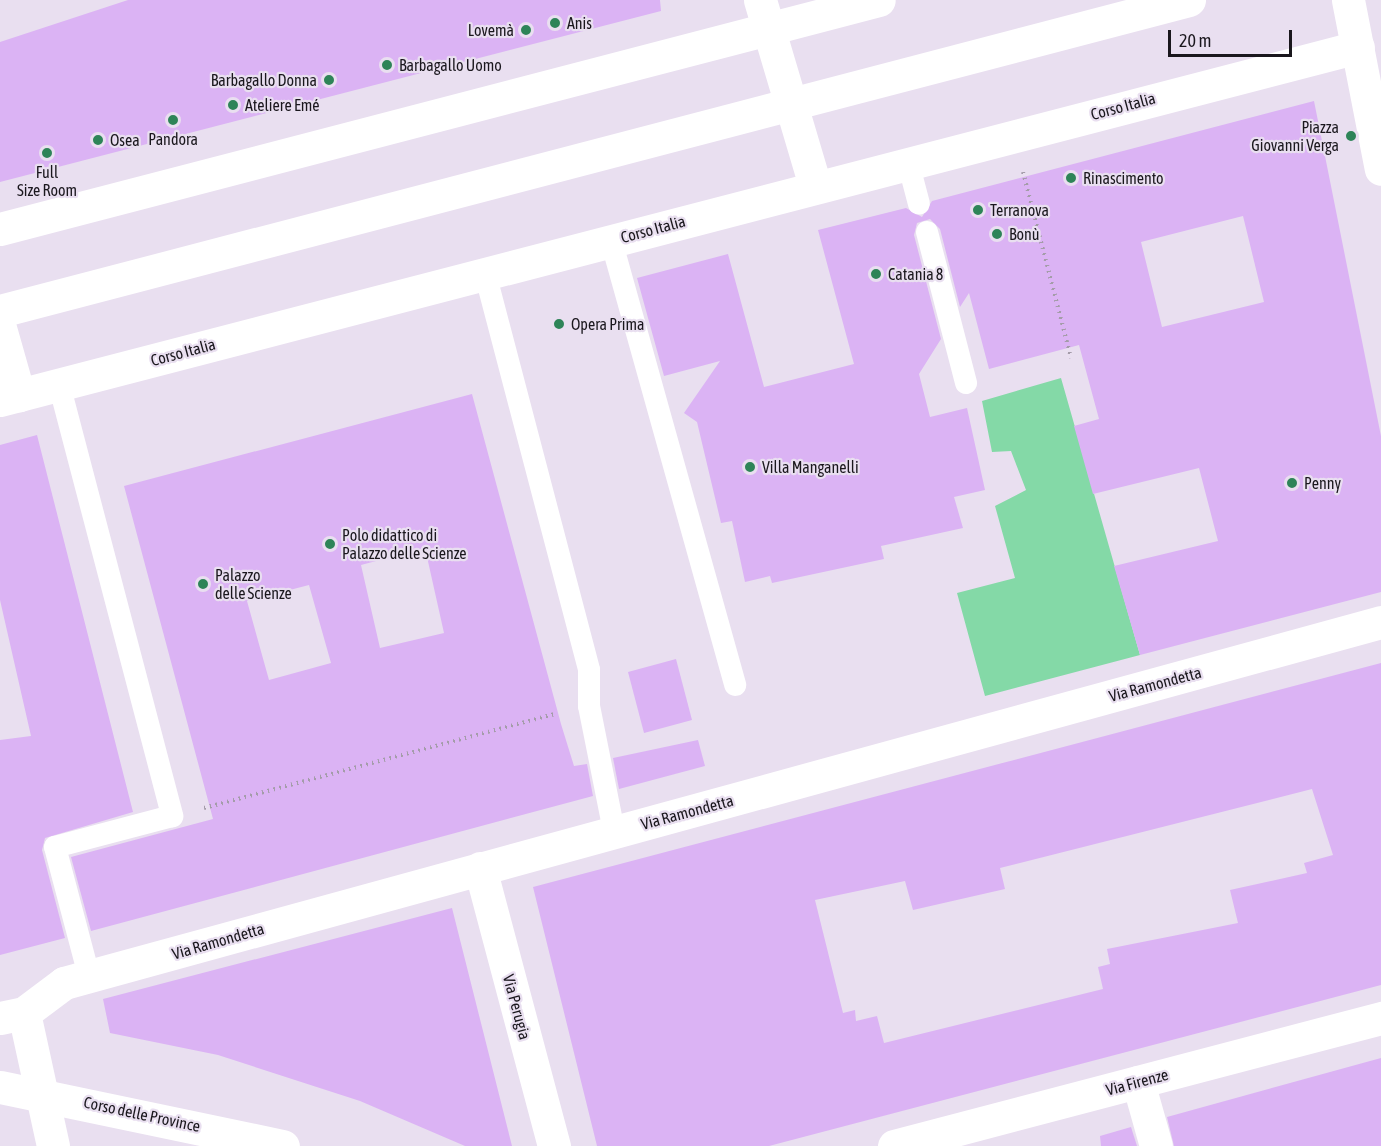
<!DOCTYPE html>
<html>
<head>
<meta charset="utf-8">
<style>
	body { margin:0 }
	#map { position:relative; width:1381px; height:1146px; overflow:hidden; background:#e9dff0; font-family:"Asap Condensed",sans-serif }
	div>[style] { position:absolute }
	.green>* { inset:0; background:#84d9a7 }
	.building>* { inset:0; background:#dbb3f4 }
	.path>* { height:4px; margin-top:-2px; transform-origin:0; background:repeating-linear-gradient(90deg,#a49ca9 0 1.5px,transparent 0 6px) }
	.lane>* { height:22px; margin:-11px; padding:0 11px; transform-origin:11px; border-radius:11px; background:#fff }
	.street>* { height:33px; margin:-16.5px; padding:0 16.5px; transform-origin:16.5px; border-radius:16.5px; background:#fff }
	.secondary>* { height:33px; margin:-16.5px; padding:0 16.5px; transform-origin:16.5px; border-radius:16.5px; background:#fff }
	.primary>* { height:33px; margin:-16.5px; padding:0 16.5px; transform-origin:16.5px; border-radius:16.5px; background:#fff }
	.dots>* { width:16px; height:16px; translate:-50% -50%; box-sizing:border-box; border:3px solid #e9dff0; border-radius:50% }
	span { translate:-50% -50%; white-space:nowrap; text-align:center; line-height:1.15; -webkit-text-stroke:4.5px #e9dff0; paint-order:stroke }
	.poi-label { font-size:16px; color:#1a171d }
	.left { translate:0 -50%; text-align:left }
	.right { translate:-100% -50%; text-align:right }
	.street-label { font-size:16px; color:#1a171d }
	.scale { position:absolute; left:1168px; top:30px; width:124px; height:27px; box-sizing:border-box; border:3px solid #1a171d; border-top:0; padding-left:8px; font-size:18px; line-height:21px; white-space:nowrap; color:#1a171d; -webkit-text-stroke:4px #e9dff0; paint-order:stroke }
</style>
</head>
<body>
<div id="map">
	<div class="green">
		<div style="clip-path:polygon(1061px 378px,1140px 655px,985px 696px,957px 593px,1015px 578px,995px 506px,1026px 490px,1011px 451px,992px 452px,982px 401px)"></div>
	</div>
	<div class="building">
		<div style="clip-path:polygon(128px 0,660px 0,661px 11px,0 182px,0 42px)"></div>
		<div style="clip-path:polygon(evenodd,1314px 101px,1381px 436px,1381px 592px,1140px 655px,1114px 566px,1218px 541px,1199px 468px,1093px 494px,1074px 426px,1099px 419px,1079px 345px,989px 369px,969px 293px,960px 307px,940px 229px,930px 219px,917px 223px,914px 235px,941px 339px,919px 374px,930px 417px,967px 408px,985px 490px,954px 497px,963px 528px,881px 546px,884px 559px,772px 583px,770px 576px,745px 582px,732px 521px,721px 523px,697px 422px,684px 413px,720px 361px,664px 376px,637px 278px,728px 254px,764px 387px,854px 364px,818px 230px,906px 208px,922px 217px,932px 201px,1314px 101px,1243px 216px,1264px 302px,1162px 327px,1141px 242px,1243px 216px)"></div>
		<div style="clip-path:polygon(evenodd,472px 394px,561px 724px,574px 766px,587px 764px,593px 796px,91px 931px,71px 857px,213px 819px,124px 486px,472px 394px,425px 548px,444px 633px,380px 648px,361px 565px,425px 548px,472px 394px,309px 585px,331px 663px,269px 680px,247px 601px,309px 585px)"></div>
		<div style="clip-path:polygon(37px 435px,133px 812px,45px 838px,42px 850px,65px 938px,0 955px,0 740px,31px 736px,0 600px,0 445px)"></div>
		<div style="clip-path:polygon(676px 659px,692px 720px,644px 733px,628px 672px)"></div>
		<div style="clip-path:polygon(evenodd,1381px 663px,1381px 985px,769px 1146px,597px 1146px,533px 887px,1381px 663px,1312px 789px,1333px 855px,1304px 863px,1307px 873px,1230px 890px,1238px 923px,1107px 949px,1110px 964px,1098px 967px,1103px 989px,884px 1043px,877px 1016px,856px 1021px,855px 1010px,843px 1013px,815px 900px,905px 881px,913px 910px,1005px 889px,1000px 868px,1312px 789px)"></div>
		<div style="clip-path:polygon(698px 740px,705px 766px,619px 789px,613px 758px)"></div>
		<div style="clip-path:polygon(452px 908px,512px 1146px,465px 1146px,360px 1101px,218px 1055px,110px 1033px,103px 999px)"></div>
		<div style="clip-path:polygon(1381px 1058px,1381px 1146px,1174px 1146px,1167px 1117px)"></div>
		<div style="clip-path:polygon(1131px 1127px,1137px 1146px,1101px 1146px,1100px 1136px)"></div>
	</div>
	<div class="path">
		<div style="left:1023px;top:172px;width:192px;rotate:75.5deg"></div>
		<div style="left:204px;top:808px;width:364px;rotate:-15deg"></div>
	</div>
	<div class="lane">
		<div style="left:908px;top:162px;width:43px;rotate:75.3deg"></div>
		<div style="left:927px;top:232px;width:156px;rotate:75.5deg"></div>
		<div style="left:611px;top:240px;width:462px;rotate:74.4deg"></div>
		<div style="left:485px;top:273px;width:410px;rotate:75.3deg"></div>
		<div style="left:589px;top:670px;width:36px;rotate:90deg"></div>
		<div style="left:589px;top:706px;width:127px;rotate:78.7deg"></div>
		<div style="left:59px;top:384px;width:447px;rotate:75.3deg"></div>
		<div style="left:172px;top:816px;width:121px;rotate:165.2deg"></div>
		<div style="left:55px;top:847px;width:133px;rotate:75.2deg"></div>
	</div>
	<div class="street">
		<div style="left:760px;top:0;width:194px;rotate:73.5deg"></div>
		<div style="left:0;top:229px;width:908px;rotate:-14.6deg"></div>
		<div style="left:0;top:328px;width:70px;rotate:74.2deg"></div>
		<div style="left:0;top:400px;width:1403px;rotate:-14.57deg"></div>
		<div style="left:480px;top:868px;width:288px;rotate:75.1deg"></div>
		<div style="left:24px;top:1013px;width:136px;rotate:77.7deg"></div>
		<div style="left:0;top:1018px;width:25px;rotate:-12deg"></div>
		<div style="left:24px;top:1013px;width:50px;rotate:-36.9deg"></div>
		<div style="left:64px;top:983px;width:1366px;rotate:-15.33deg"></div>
		<div style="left:1138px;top:1082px;width:66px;rotate:74.3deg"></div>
		<div style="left:894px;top:1146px;width:504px;rotate:-14.73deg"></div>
	</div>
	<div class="secondary">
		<div style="left:1348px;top:0;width:172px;rotate:79deg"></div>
		<div style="left:0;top:1087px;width:289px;rotate:11.8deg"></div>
	</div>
	<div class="primary">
		<div style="left:0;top:311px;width:1229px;rotate:-14.66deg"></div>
	</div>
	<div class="dots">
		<div style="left:555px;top:23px;background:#2e8458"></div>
		<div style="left:526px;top:30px;background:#2e8458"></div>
		<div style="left:387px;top:65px;background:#2e8458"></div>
		<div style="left:329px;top:80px;background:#2e8458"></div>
		<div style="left:233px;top:105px;background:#2e8458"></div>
		<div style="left:173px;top:120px;background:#2e8458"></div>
		<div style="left:1351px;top:136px;background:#2e8458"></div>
		<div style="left:98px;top:140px;background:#2e8458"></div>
		<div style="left:47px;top:153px;background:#2e8458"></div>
		<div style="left:1071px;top:178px;background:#2e8458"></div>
		<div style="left:978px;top:210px;background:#2e8458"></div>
		<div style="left:997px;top:234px;background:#2e8458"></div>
		<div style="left:876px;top:274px;background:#2e8458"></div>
		<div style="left:559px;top:324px;background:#2e8458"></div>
		<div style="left:750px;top:467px;background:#2e8458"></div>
		<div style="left:1292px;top:483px;background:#2e8458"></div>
		<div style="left:330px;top:544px;background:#2e8458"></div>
		<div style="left:203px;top:584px;background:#2e8458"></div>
	</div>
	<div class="poi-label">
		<span class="left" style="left:567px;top:23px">Anis</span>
		<span class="right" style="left:514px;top:30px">Lovemà</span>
		<span class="left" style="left:399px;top:65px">Barbagallo Uomo</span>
		<span class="right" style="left:317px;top:80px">Barbagallo Donna</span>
		<span class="left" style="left:245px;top:105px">Ateliere Emé</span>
		<span class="right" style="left:1339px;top:136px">Piazza<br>Giovanni Verga</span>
		<span style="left:173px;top:139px">Pandora</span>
		<span class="left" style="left:110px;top:140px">Osea</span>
		<span style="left:47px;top:181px">Full<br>Size Room</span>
		<span class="left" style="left:1083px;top:178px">Rinascimento</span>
		<span class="left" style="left:990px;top:210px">Terranova</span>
		<span class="left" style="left:1009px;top:234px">Bonù</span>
		<span class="left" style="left:888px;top:274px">Catania 8</span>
		<span class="left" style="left:571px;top:324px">Opera Prima</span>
		<span class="left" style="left:762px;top:467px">Villa Manganelli</span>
		<span class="left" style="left:1304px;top:483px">Penny</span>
		<span class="left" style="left:342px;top:544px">Polo didattico di<br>Palazzo delle Scienze</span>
		<span class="left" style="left:215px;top:584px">Palazzo<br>delle Scienze</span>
	</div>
	<div class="street-label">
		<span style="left:1123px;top:106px;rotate:-15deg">Corso Italia</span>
		<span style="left:653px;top:229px;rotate:-15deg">Corso Italia</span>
		<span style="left:183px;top:352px;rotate:-15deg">Corso Italia</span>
		<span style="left:1155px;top:684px;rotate:-15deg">Via Ramondetta</span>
		<span style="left:687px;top:812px;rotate:-15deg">Via Ramondetta</span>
		<span style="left:218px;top:941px;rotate:-16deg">Via Ramondetta</span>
		<span style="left:517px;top:1007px;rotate:75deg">Via Perugia</span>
		<span style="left:1137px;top:1082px;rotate:-15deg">Via Firenze</span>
		<span style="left:142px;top:1114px;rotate:12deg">Corso delle Province</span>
	</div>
	<div class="scale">20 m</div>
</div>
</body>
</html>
